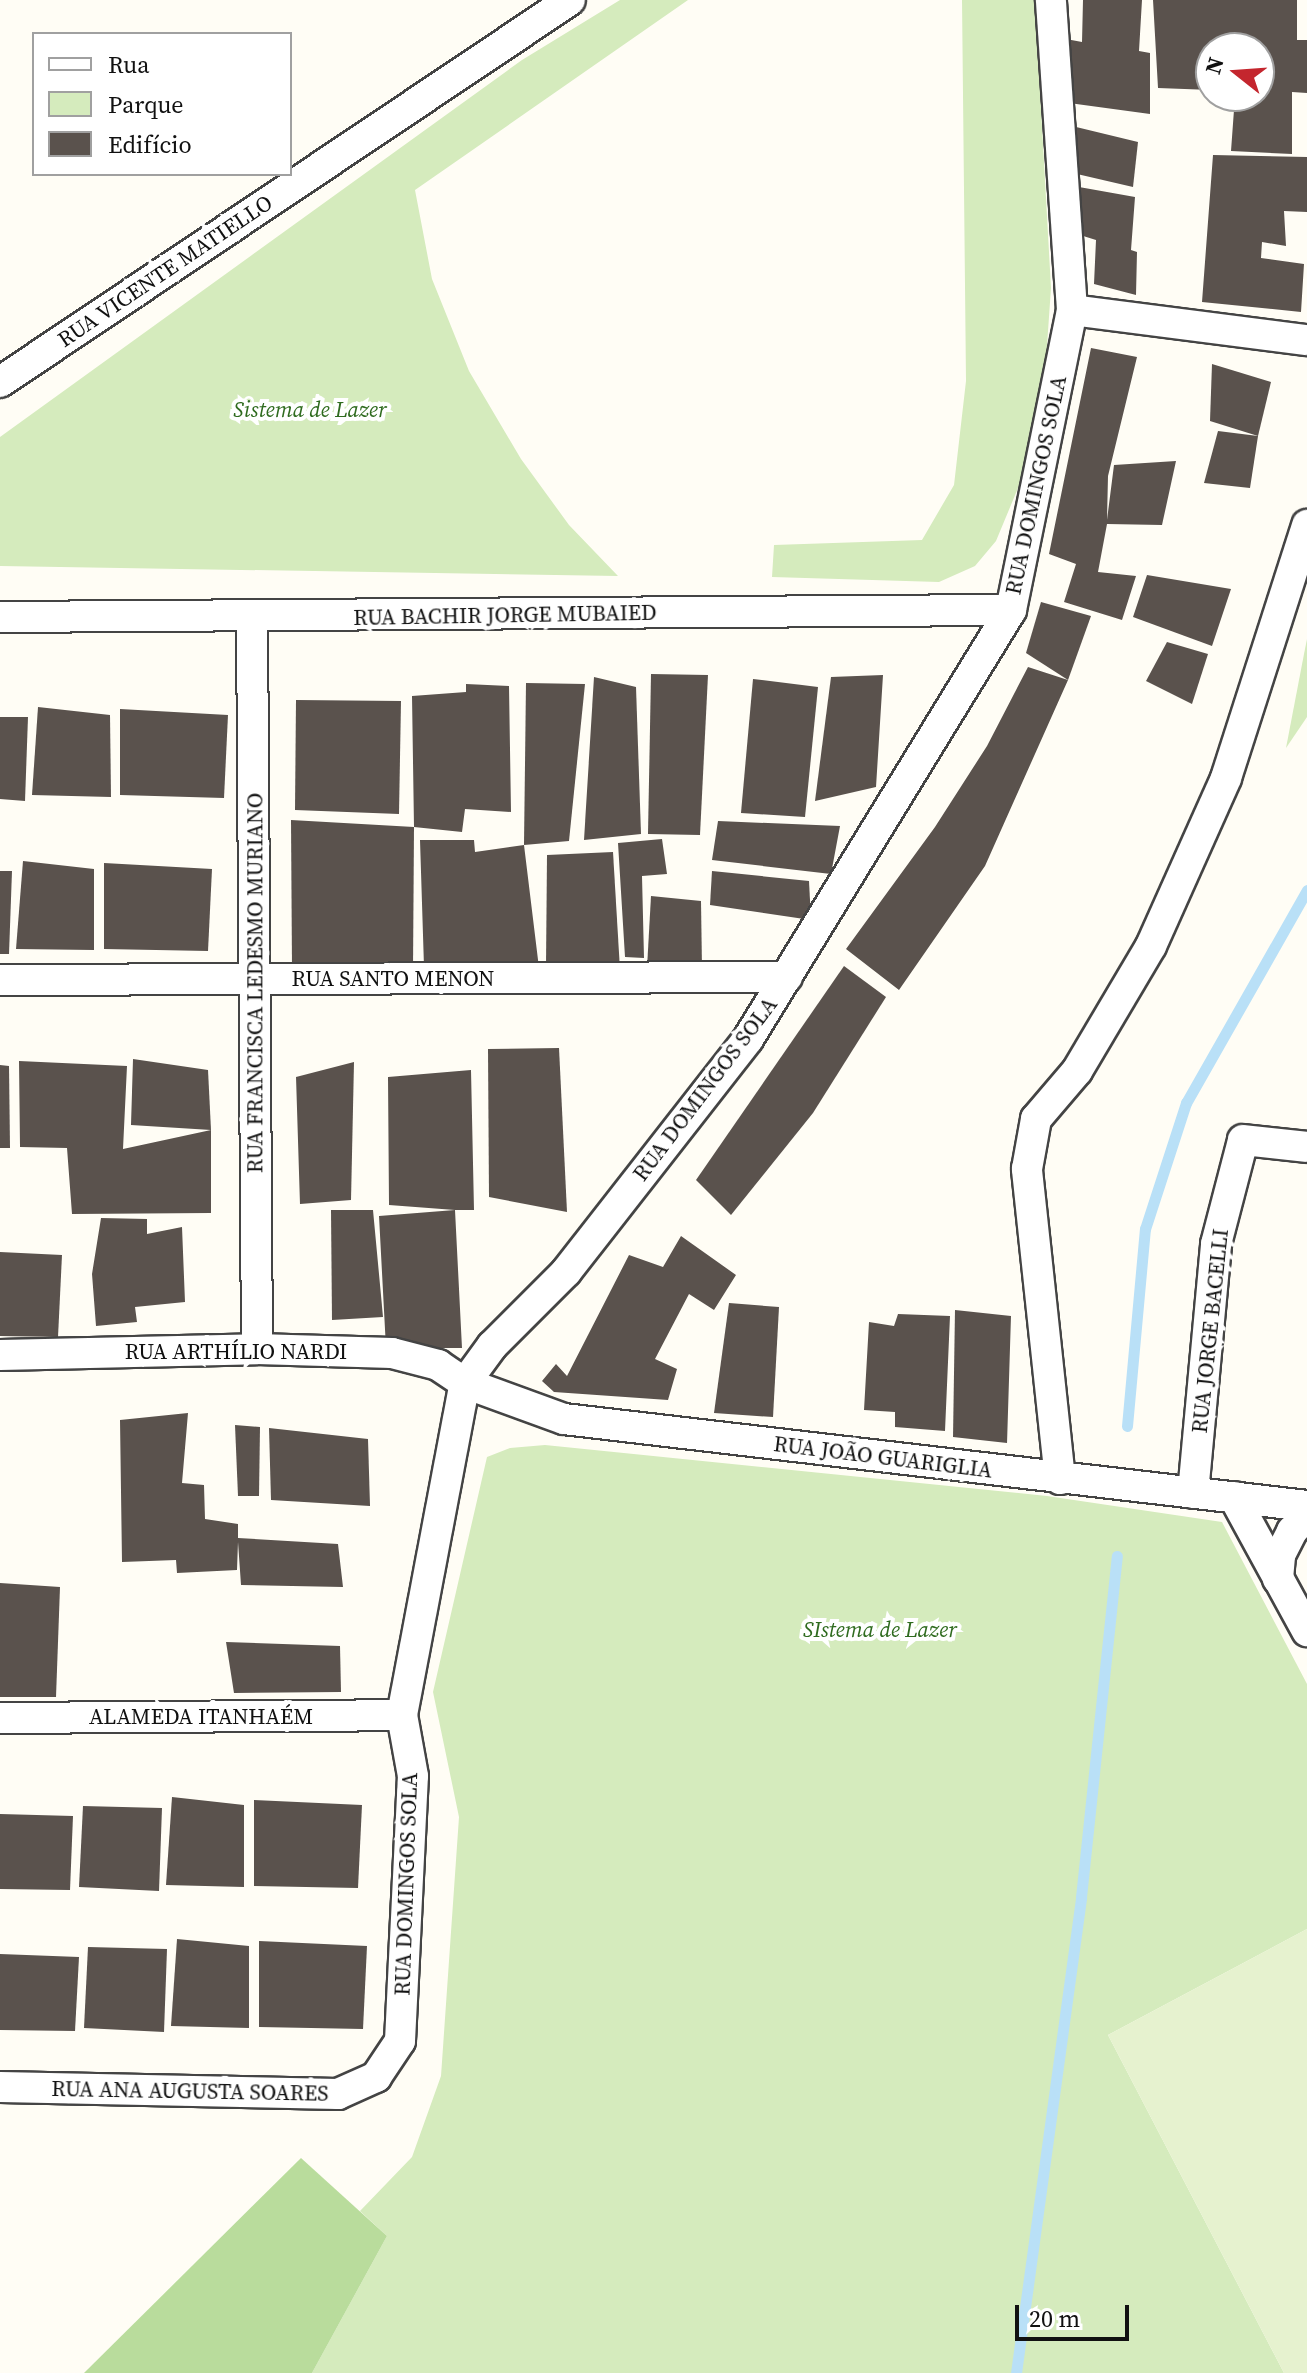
<!DOCTYPE html>
<html>
<head>
<meta charset="utf-8">
<style>
	body { margin:0 }
	#map { position:relative; width:1307px; height:2373px; overflow:hidden; background:#fffdf5; font-family:"Source Serif 4",serif }
	div>[style] { position:absolute }
	.green>* { inset:0; background:#d5ebbd }
	.forest>* { inset:0; background:#b9dc9c }
	.pitch>* { inset:0; background:#e6f2cf }
	.stream>* { height:11px; margin:-5.5px; padding:0 5.5px; transform-origin:5.5px; border-radius:5.5px; background:#b9e0f7 }
	.building>* { inset:0; background:#5a524d }
	.roads { filter:drop-shadow(2px 0 #444) drop-shadow(-2px 0 #444) drop-shadow(0 2px #444) drop-shadow(0 -2px #444) }
	.street>* { height:30px; margin:-15px; padding:0 15px; transform-origin:15px; border-radius:15px; background:#fff }
	span { translate:-50% -50%; white-space:nowrap; text-align:center; line-height:1.15; -webkit-text-stroke:8px #fff; paint-order:stroke }
	.street-label { font-size:22px; color:#111 }
	.park-label { font-size:22px; color:#2f6b1f; font-style:italic }
	.legend { position:absolute; left:32px; top:32px; width:260px; height:144px; box-sizing:border-box; background:#fff; border:2px solid #a0a0a0; margin:0; padding:10px 14px; list-style:none; font-size:24px; color:#111 }
	.legend li { display:flex; align-items:center; gap:16px; height:40px }
	.legend b { width:40px; border:2px solid #a0a0a0 }
	.north { position:absolute; left:1195px; top:32px; width:80px; height:80px; box-sizing:border-box; background:#fff; border:2px solid #a0a0a0; border-radius:50%; rotate:287deg; font-size:22px; font-weight:700; line-height:32px; text-align:center; color:#111 }
	.north::after { content:''; display:block; margin:auto; width:28px; height:36px; background:#c4262e; clip-path:polygon(50% 0,100% 100%,50% 72%,0 100%) }
	.scale { position:absolute; left:1015px; top:2305px; width:114px; height:36px; box-sizing:border-box; border:4px solid #111; border-top:0; padding-left:10px; font-size:24px; line-height:28px; white-space:nowrap; color:#111; -webkit-text-stroke:6px #fff; paint-order:stroke }
</style>
</head>
<body>
<div id="map">
	<div class="green">
		<div style="clip-path:polygon(620px 0,688px 0,415px 190px,432px 279px,469px 371px,521px 459px,569px 525px,618px 576px,0 566px,0 437px,522px 60px)"></div>
		<div style="clip-path:polygon(962px 0,1035px 0,1051px 288px,1044px 389px,1023px 476px,996px 541px,975px 566px,939px 582px,772px 577px,774px 545px,922px 540px,954px 485px,966px 381px)"></div>
		<div style="clip-path:polygon(1307px 639px,1307px 717px,1286px 748px,1304px 654px)"></div>
		<div style="clip-path:polygon(545px 1445px,1047px 1496px,1222px 1522px,1307px 1684px,1307px 1929px,1108px 2035px,1284px 2373px,312px 2373px,387px 2236px,360px 2211px,412px 2157px,441px 2076px,459px 1817px,433px 1692px,487px 1457px,510px 1448px)"></div>
	</div>
	<div class="forest">
		<div style="clip-path:polygon(301px 2158px,387px 2236px,312px 2373px,84px 2373px)"></div>
	</div>
	<div class="pitch">
		<div style="clip-path:polygon(1307px 1929px,1307px 2373px,1284px 2373px,1108px 2035px)"></div>
	</div>
	<div class="stream">
		<div style="left:1127px;top:1426px;width:198px;rotate:-84.8deg"></div>
		<div style="left:1145px;top:1229px;width:133px;rotate:-72deg"></div>
		<div style="left:1186px;top:1103px;width:245px;rotate:-60.4deg"></div>
		<div style="left:1016px;top:2373px;width:480px;rotate:-82.2deg"></div>
		<div style="left:1081px;top:1897px;width:343px;rotate:-84deg"></div>
	</div>
	<div class="building">
		<div style="clip-path:polygon(1083px 0,1142px 0,1139px 51px,1150px 53px,1150px 114px,1069px 103px,1066px 39px,1082px 42px)"></div>
		<div style="clip-path:polygon(1153px 0,1297px 0,1297px 40px,1307px 40px,1307px 93px,1292px 92px,1292px 154px,1231px 151px,1235px 96px,1259px 96px,1259px 48px,1211px 48px,1211px 90px,1158px 88px)"></div>
		<div style="clip-path:polygon(1072px 126px,1138px 142px,1133px 187px,1077px 174px)"></div>
		<div style="clip-path:polygon(1213px 155px,1307px 157px,1307px 212px,1284px 211px,1286px 246px,1262px 242px,1261px 258px,1304px 264px,1301px 312px,1202px 302px)"></div>
		<div style="clip-path:polygon(1079px 187px,1135px 197px,1131px 250px,1137px 252px,1136px 295px,1094px 284px,1096px 240px,1080px 235px)"></div>
		<div style="clip-path:polygon(1091px 348px,1137px 357px,1108px 476px,1107px 520px,1114px 465px,1176px 461px,1162px 525px,1107px 524px,1098px 572px,1136px 576px,1122px 620px,1064px 602px,1076px 564px,1049px 554px)"></div>
		<div style="clip-path:polygon(1212px 364px,1271px 382px,1258px 436px,1210px 421px)"></div>
		<div style="clip-path:polygon(1218px 431px,1258px 436px,1250px 488px,1204px 483px)"></div>
		<div style="clip-path:polygon(1147px 575px,1231px 589px,1212px 646px,1133px 617px)"></div>
		<div style="clip-path:polygon(1041px 602px,1091px 616px,1068px 680px,1026px 653px)"></div>
		<div style="clip-path:polygon(1167px 642px,1208px 654px,1192px 704px,1146px 681px)"></div>
		<div style="clip-path:polygon(1028px 667px,1068px 680px,985px 866px,899px 990px,846px 949px,935px 827px,987px 746px)"></div>
		<div style="clip-path:polygon(651px 674px,708px 675px,700px 835px,648px 834px)"></div>
		<div style="clip-path:polygon(883px 675px,876px 787px,815px 801px,831px 677px)"></div>
		<div style="clip-path:polygon(594px 677px,636px 687px,641px 834px,584px 840px)"></div>
		<div style="clip-path:polygon(753px 679px,818px 687px,805px 817px,741px 813px)"></div>
		<div style="clip-path:polygon(526px 683px,585px 684px,569px 841px,524px 845px)"></div>
		<div style="clip-path:polygon(466px 684px,509px 686px,511px 812px,465px 809px,462px 832px,414px 827px,412px 696px,466px 692px)"></div>
		<div style="clip-path:polygon(296px 700px,401px 701px,399px 814px,295px 810px)"></div>
		<div style="clip-path:polygon(38px 707px,110px 715px,111px 797px,32px 795px)"></div>
		<div style="clip-path:polygon(120px 709px,228px 715px,224px 798px,120px 795px)"></div>
		<div style="clip-path:polygon(0 717px,28px 717px,25px 801px,0 799px)"></div>
		<div style="clip-path:polygon(291px 820px,414px 827px,413px 968px,292px 968px)"></div>
		<div style="clip-path:polygon(718px 821px,840px 826px,831px 874px,712px 860px)"></div>
		<div style="clip-path:polygon(662px 839px,667px 874px,642px 876px,644px 958px,625px 957px,618px 843px)"></div>
		<div style="clip-path:polygon(420px 840px,474px 840px,475px 852px,524px 845px,539px 968px,424px 967px)"></div>
		<div style="clip-path:polygon(613px 852px,620px 970px,546px 966px,547px 855px)"></div>
		<div style="clip-path:polygon(23px 861px,94px 869px,94px 950px,16px 949px)"></div>
		<div style="clip-path:polygon(104px 863px,212px 869px,208px 951px,104px 949px)"></div>
		<div style="clip-path:polygon(0 871px,12px 871px,9px 954px,0 954px)"></div>
		<div style="clip-path:polygon(712px 871px,809px 881px,811px 920px,710px 905px)"></div>
		<div style="clip-path:polygon(651px 896px,701px 901px,702px 969px,647px 968px)"></div>
		<div style="clip-path:polygon(844px 966px,886px 997px,813px 1113px,731px 1215px,696px 1180px)"></div>
		<div style="clip-path:polygon(559px 1048px,567px 1212px,489px 1197px,488px 1049px)"></div>
		<div style="clip-path:polygon(133px 1059px,208px 1070px,211px 1130px,131px 1125px)"></div>
		<div style="clip-path:polygon(19px 1061px,127px 1066px,123px 1149px,211px 1130px,211px 1213px,72px 1214px,67px 1148px,20px 1147px)"></div>
		<div style="clip-path:polygon(354px 1062px,351px 1200px,300px 1204px,296px 1077px)"></div>
		<div style="clip-path:polygon(0 1065px,9px 1066px,10px 1148px,0 1148px)"></div>
		<div style="clip-path:polygon(471px 1070px,474px 1210px,455px 1210px,462px 1348px,386px 1348px,379px 1216px,455px 1210px,389px 1205px,388px 1077px)"></div>
		<div style="clip-path:polygon(331px 1210px,373px 1210px,383px 1317px,332px 1320px)"></div>
		<div style="clip-path:polygon(101px 1218px,147px 1219px,147px 1234px,182px 1227px,185px 1302px,135px 1307px,137px 1322px,96px 1326px,92px 1274px)"></div>
		<div style="clip-path:polygon(681px 1236px,736px 1275px,714px 1310px,689px 1294px,655px 1359px,677px 1369px,668px 1400px,554px 1392px,542px 1381px,556px 1364px,567px 1376px,629px 1255px,663px 1267px)"></div>
		<div style="clip-path:polygon(0 1252px,62px 1255px,58px 1337px,0 1336px)"></div>
		<div style="clip-path:polygon(729px 1303px,779px 1307px,773px 1417px,714px 1413px)"></div>
		<div style="clip-path:polygon(955px 1310px,1011px 1316px,1007px 1443px,953px 1437px)"></div>
		<div style="clip-path:polygon(898px 1314px,950px 1316px,945px 1431px,895px 1427px,895px 1412px,864px 1410px,869px 1322px,894px 1326px)"></div>
		<div style="clip-path:polygon(188px 1413px,182px 1483px,204px 1485px,205px 1519px,238px 1524px,238px 1538px,338px 1544px,343px 1587px,241px 1585px,238px 1542px,237px 1570px,177px 1573px,176px 1560px,122px 1562px,120px 1420px)"></div>
		<div style="clip-path:polygon(235px 1425px,260px 1427px,259px 1496px,238px 1496px)"></div>
		<div style="clip-path:polygon(269px 1428px,368px 1439px,370px 1506px,271px 1500px)"></div>
		<div style="clip-path:polygon(0 1583px,60px 1587px,56px 1697px,0 1697px)"></div>
		<div style="clip-path:polygon(226px 1642px,340px 1646px,341px 1692px,234px 1693px)"></div>
		<div style="clip-path:polygon(172px 1797px,244px 1805px,244px 1887px,166px 1885px)"></div>
		<div style="clip-path:polygon(254px 1800px,362px 1805px,358px 1888px,254px 1886px)"></div>
		<div style="clip-path:polygon(83px 1806px,162px 1808px,159px 1891px,79px 1887px)"></div>
		<div style="clip-path:polygon(0 1814px,73px 1816px,70px 1890px,0 1889px)"></div>
		<div style="clip-path:polygon(177px 1939px,249px 1946px,249px 2028px,171px 2026px)"></div>
		<div style="clip-path:polygon(259px 1941px,367px 1946px,363px 2029px,259px 2027px)"></div>
		<div style="clip-path:polygon(88px 1947px,167px 1949px,164px 2032px,84px 2028px)"></div>
		<div style="clip-path:polygon(0 1954px,79px 1957px,75px 2031px,0 2030px)"></div>
	</div>
	<div class="roads">
		<div class="street">
			<div style="left:1072px;top:310px;width:237px;rotate:7.3deg"></div>
			<div style="left:0;top:382px;width:686px;rotate:-33.83deg"></div>
			<div style="left:0;top:617px;width:1011px;rotate:-0.4deg"></div>
			<div style="left:252px;top:618px;width:731px;rotate:89.61deg"></div>
			<div style="left:0;top:980px;width:787px;rotate:-0.22deg"></div>
			<div style="left:0;top:1355px;width:257px;rotate:-1.3deg"></div>
			<div style="left:257px;top:1349px;width:135px;rotate:1.7deg"></div>
			<div style="left:392px;top:1353px;width:48px;rotate:14.6deg"></div>
			<div style="left:438px;top:1365px;width:32px;rotate:34deg"></div>
			<div style="left:465px;top:1383px;width:105px;rotate:20deg"></div>
			<div style="left:564px;top:1419px;width:748px;rotate:6.68deg"></div>
			<div style="left:1060px;top:1479px;width:312px;rotate:-96.1deg"></div>
			<div style="left:1027px;top:1169px;width:51px;rotate:-79.8deg"></div>
			<div style="left:1036px;top:1119px;width:63px;rotate:-49.5deg"></div>
			<div style="left:1077px;top:1071px;width:145px;rotate:-59.4deg"></div>
			<div style="left:1151px;top:946px;width:184px;rotate:-65.9deg"></div>
			<div style="left:1226px;top:778px;width:266px;rotate:-72.2deg"></div>
			<div style="left:1193px;top:1493px;width:250px;rotate:-84.7deg"></div>
			<div style="left:1216px;top:1244px;width:107px;rotate:-75.4deg"></div>
			<div style="left:1243px;top:1140px;width:64px;rotate:6.2deg"></div>
			<div style="left:1234px;top:1497px;width:153px;rotate:61.4deg"></div>
			<div style="left:1278px;top:1579px;width:24px;rotate:-85deg"></div>
			<div style="left:1280px;top:1555px;width:27px;rotate:-63deg"></div>
			<div style="left:1292px;top:1531px;width:21px;rotate:-45deg"></div>
			<div style="left:0;top:1718px;width:402px;rotate:-0.4deg"></div>
			<div style="left:0;top:2087px;width:338px;rotate:1.2deg"></div>
			<div style="left:338px;top:2094px;width:42px;rotate:-24.1deg"></div>
			<div style="left:376px;top:2077px;width:43px;rotate:-56.3deg"></div>
			<div style="left:400px;top:2041px;width:265px;rotate:-87.2deg"></div>
			<div style="left:413px;top:1776px;width:62px;rotate:-100.2deg"></div>
			<div style="left:402px;top:1715px;width:338px;rotate:-79.3deg"></div>
			<div style="left:465px;top:1383px;width:46px;rotate:-53.9deg"></div>
			<div style="left:492px;top:1346px;width:105px;rotate:-45deg"></div>
			<div style="left:566px;top:1272px;width:296px;rotate:-52deg"></div>
			<div style="left:748px;top:1039px;width:503px;rotate:-58.49deg"></div>
			<div style="left:1011px;top:610px;width:306px;rotate:-78.5deg"></div>
			<div style="left:1072px;top:310px;width:311px;rotate:-93.9deg"></div>
		</div>
	</div>
	<div class="street-label">
		<span style="left:165px;top:271px;rotate:-34deg">RUA VICENTE MATIELLO</span>
		<span style="left:1036px;top:485px;rotate:-78deg">RUA DOMINGOS SOLA</span>
		<span style="left:505px;top:615px;rotate:-1deg">RUA BACHIR JORGE MUBAIED</span>
		<span style="left:393px;top:979px">RUA SANTO MENON</span>
		<span style="left:255px;top:983px;rotate:-90deg">RUA FRANCISCA LEDESMO MURIANO</span>
		<span style="left:705px;top:1089px;rotate:-53deg">RUA DOMINGOS SOLA</span>
		<span style="left:1210px;top:1331px;rotate:-84deg">RUA JORGE BACELLI</span>
		<span style="left:236px;top:1352px">RUA ARTHÍLIO NARDI</span>
		<span style="left:883px;top:1457px;rotate:7deg">RUA JOÃO GUARIGLIA</span>
		<span style="left:201px;top:1717px">ALAMEDA ITANHAÉM</span>
		<span style="left:406px;top:1884px;rotate:-88deg">RUA DOMINGOS SOLA</span>
		<span style="left:190px;top:2091px;rotate:1deg">RUA ANA AUGUSTA SOARES</span>
	</div>
	<div class="park-label">
		<span style="left:310px;top:410px">Sistema de Lazer</span>
		<span style="left:880px;top:1630px">SIstema de Lazer</span>
	</div>
	<ul class="legend">
	<li><b style="height:10px;background:#fff"></b>Rua</li>
	<li><b style="height:22px;background:#d5ebbd"></b>Parque</li>
	<li><b style="height:22px;background:#5a524d"></b>Edifício</li>
	</ul>
	<div class="north">N</div>
	<div class="scale">20 m</div>
</div>
</body>
</html>
